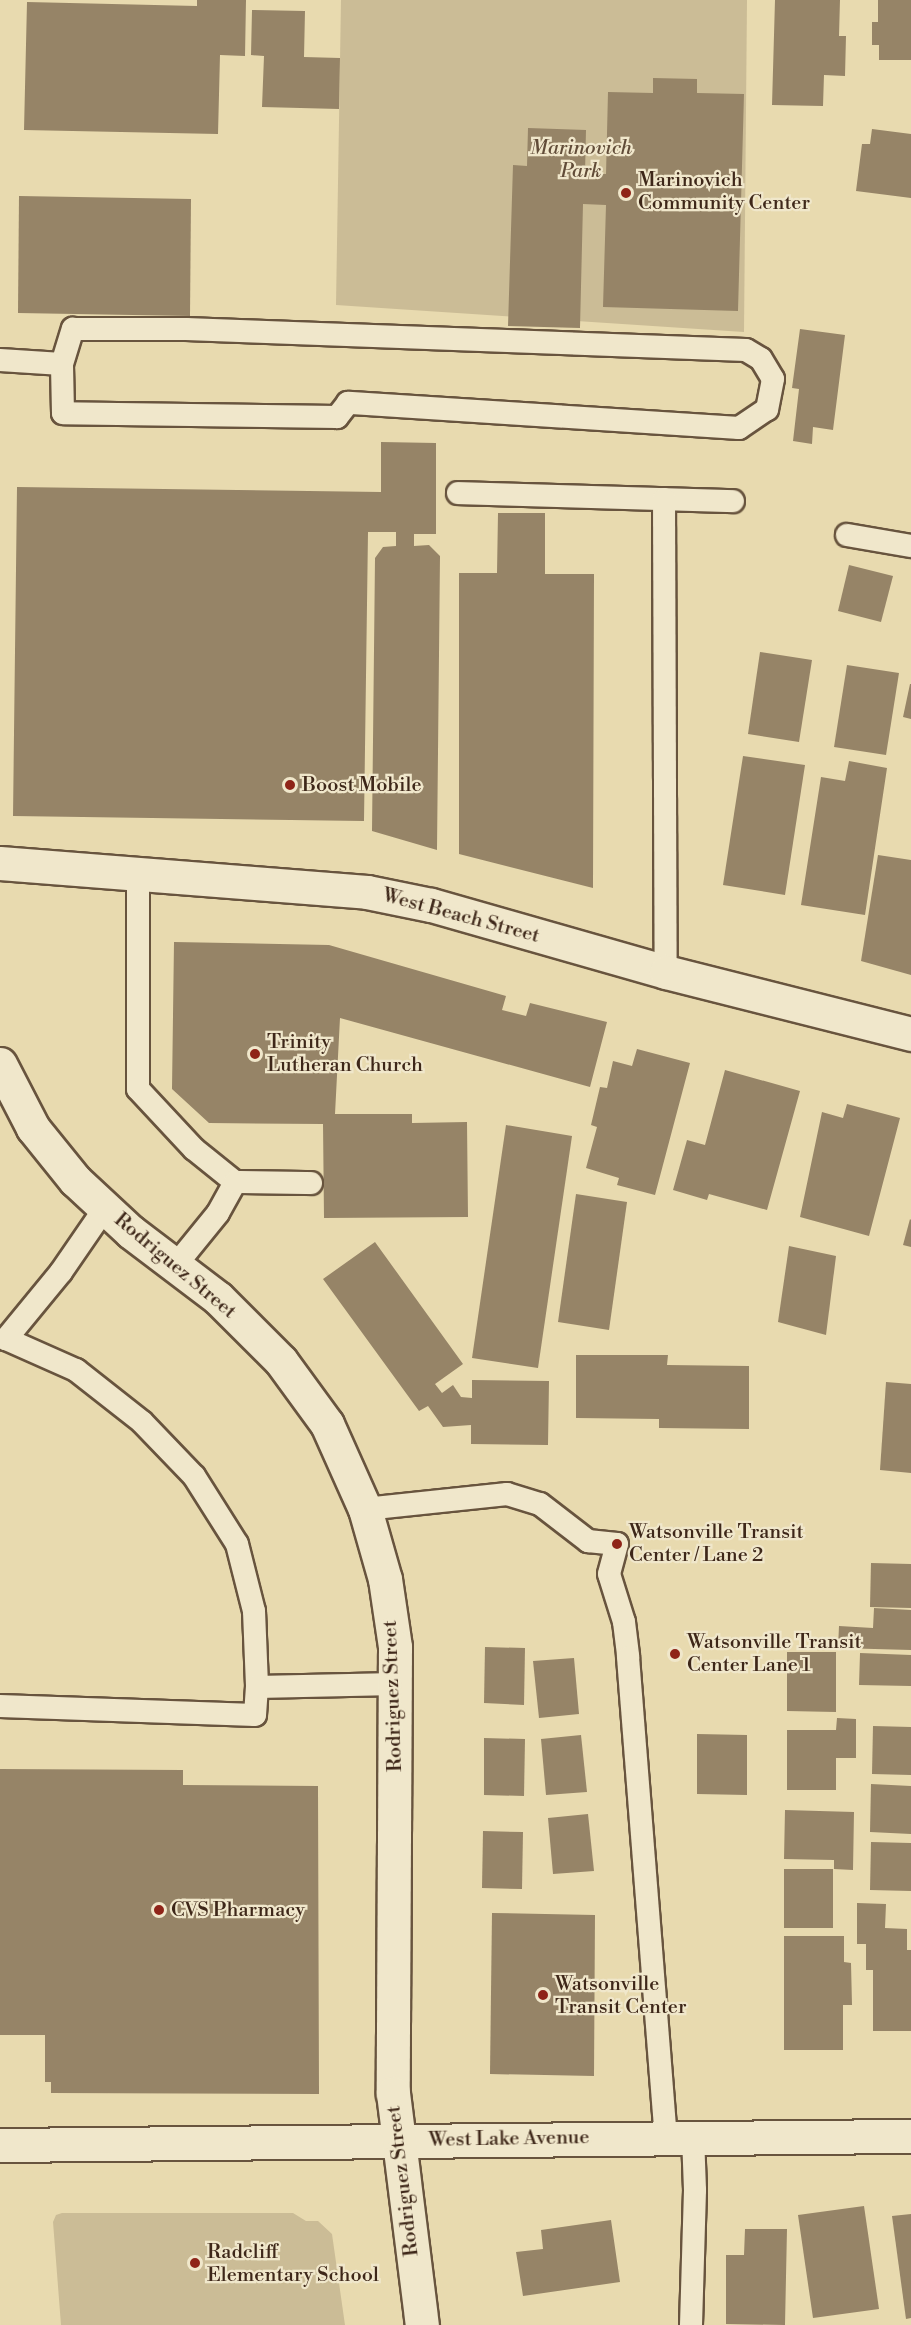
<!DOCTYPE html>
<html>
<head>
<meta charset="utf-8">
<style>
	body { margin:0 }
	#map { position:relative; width:911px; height:2325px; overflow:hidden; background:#e8daaf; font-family:"Libre Bodoni",serif }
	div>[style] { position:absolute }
	.green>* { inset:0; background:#cbbc96 }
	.building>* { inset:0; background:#968467 }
	.roads { filter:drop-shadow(2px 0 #68543e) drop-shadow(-2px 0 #68543e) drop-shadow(0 2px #68543e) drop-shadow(0 -2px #68543e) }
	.service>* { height:22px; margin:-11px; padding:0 11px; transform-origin:11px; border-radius:11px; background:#f0e7cb }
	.minor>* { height:33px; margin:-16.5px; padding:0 16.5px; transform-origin:16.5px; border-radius:16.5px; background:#f0e7cb }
	.tertiary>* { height:33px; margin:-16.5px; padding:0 16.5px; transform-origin:16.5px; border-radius:16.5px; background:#f0e7cb }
	.secondary>* { height:33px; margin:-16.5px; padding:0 16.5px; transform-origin:16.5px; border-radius:16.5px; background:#f0e7cb }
	.dots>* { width:16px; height:16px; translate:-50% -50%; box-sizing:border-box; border:3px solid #f0e7cb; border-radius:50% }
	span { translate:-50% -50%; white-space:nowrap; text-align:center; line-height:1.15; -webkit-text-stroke:4.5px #f0e7cb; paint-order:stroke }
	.park-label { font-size:20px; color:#614c38; font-style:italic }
	.poi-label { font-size:20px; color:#3e2719 }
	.left { translate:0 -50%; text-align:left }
	.street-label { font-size:20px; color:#3e2719 }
</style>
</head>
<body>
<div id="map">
	<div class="green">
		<div style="clip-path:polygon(341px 0,747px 0,744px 332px,336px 305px)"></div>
		<div style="clip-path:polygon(62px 2213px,293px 2213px,306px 2221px,318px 2221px,332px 2234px,345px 2325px,61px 2325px,53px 2222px,56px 2215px)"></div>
	</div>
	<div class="building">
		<div style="clip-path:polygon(197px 0,246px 0,245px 56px,220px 55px,218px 134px,24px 130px,27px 2px,197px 6px)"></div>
		<div style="clip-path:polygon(775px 0,840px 0,839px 36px,846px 36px,845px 76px,824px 75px,823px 106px,772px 105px)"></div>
		<div style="clip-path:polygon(878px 0,911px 0,911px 60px,879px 60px,879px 45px,872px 45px,872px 22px,878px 22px)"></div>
		<div style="clip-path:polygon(252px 10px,305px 11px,304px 57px,340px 58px,339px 109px,262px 107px,264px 56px,251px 55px)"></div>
		<div style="clip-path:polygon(653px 78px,697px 79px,697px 93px,744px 94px,738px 311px,603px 307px,606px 205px,583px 204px,580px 328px,508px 326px,513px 165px,527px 166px,528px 128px,586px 130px,585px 173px,606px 174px,608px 92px,653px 93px)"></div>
		<div style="clip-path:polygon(872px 129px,911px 134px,911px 198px,856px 191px,862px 144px,870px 144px)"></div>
		<div style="clip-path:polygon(19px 196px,191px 199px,190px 316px,18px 313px)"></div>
		<div style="clip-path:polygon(800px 329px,845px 335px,833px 430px,813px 427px,812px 444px,793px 441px,799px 389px,792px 388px)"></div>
		<div style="clip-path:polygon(381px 442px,436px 443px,436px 534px,414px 534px,414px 546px,429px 545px,440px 556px,437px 850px,372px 831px,375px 558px,383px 547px,396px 546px,396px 532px,368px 532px,364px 821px,13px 816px,17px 487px,381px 492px)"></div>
		<div style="clip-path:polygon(498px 513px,545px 513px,545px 574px,594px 574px,593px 888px,459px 854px,459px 573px,497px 573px)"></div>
		<div style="clip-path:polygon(849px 565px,893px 576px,881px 622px,838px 611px)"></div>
		<div style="clip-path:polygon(760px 652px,812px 660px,799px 742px,748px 734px)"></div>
		<div style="clip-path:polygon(847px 665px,899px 673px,886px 755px,834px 747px)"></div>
		<div style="clip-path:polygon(910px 684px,911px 684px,911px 719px,903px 717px)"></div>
		<div style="clip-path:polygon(743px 756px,805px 765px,785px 895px,723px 885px)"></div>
		<div style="clip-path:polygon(849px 761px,887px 768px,865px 915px,801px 905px,821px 777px,845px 781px)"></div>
		<div style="clip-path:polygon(878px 855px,911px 860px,911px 975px,861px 961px)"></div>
		<div style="clip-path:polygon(174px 942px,329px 945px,506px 996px,502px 1010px,526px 1016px,530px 1003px,607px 1022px,590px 1087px,340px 1018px,335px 1114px,412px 1114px,412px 1123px,467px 1122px,468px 1217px,324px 1218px,323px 1124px,209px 1123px,172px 1089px)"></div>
		<div style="clip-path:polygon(637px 1049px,690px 1063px,655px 1195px,617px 1185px,619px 1178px,586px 1168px,597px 1127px,591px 1125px,600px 1087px,607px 1088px,613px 1061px,632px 1066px)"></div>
		<div style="clip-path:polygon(725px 1070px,800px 1091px,767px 1210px,709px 1194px,707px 1200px,673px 1190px,687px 1140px,705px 1145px)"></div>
		<div style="clip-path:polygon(847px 1104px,900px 1118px,869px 1236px,800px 1217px,822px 1112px,843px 1118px)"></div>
		<div style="clip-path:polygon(506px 1125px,572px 1136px,538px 1368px,472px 1358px)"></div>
		<div style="clip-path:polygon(576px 1194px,627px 1202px,609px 1330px,558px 1322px)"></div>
		<div style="clip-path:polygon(910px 1219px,911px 1220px,911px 1247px,903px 1245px)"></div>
		<div style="clip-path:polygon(375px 1242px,463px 1364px,435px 1384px,442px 1393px,453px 1385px,461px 1397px,472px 1398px,472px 1380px,549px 1381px,548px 1445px,471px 1444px,471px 1425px,443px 1427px,428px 1406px,419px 1411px,323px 1279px)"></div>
		<div style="clip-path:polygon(789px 1246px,836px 1256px,826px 1335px,778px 1322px)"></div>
		<div style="clip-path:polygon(576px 1355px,668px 1355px,667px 1365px,749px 1366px,749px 1429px,659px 1428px,659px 1419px,576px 1418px)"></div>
		<div style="clip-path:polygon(886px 1382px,911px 1384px,911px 1473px,880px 1470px)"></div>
		<div style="clip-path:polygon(871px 1563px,911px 1564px,911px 1608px,870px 1607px)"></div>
		<div style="clip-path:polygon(874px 1608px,911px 1610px,911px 1650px,838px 1648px,839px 1626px,873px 1628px)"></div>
		<div style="clip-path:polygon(485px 1647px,525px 1648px,524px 1705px,484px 1703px)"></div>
		<div style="clip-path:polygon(787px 1652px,836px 1652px,836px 1712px,787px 1711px)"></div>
		<div style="clip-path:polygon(860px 1653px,911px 1655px,911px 1686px,859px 1685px)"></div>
		<div style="clip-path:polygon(574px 1658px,579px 1714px,539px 1718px,533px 1661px)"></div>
		<div style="clip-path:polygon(837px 1718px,856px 1719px,856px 1758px,836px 1758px,836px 1790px,787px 1790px,787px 1730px,836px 1730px)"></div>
		<div style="clip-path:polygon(873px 1726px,911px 1727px,911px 1775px,872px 1774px)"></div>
		<div style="clip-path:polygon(697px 1734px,747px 1735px,747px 1795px,697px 1794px)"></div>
		<div style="clip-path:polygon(581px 1735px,587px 1792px,546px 1795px,541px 1739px)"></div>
		<div style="clip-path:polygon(484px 1738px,525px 1739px,524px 1796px,484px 1795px)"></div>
		<div style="clip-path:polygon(0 1769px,183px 1770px,183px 1785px,318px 1786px,319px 2094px,51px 2093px,51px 2082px,45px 2082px,45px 2035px,0 2035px)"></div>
		<div style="clip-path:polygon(871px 1784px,911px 1786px,911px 1834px,870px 1832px)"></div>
		<div style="clip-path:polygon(785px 1810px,854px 1812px,853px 1870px,834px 1869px,834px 1860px,784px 1859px)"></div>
		<div style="clip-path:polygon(588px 1814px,594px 1871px,553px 1874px,548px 1818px)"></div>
		<div style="clip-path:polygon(483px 1831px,523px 1832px,522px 1889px,482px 1888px)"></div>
		<div style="clip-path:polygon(871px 1842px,911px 1843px,911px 1891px,870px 1890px)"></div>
		<div style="clip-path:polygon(784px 1869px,833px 1869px,833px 1928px,784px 1928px)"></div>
		<div style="clip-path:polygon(857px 1903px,886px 1904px,885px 1928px,907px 1929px,907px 1950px,911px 1950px,911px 2031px,873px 2031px,873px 1970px,866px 1970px,866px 1944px,857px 1944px)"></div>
		<div style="clip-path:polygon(492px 1913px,595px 1915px,594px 2076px,490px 2074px)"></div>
		<div style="clip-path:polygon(784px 1936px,844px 1936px,844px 1962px,851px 1963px,852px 2005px,843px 2005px,843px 2050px,784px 2050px)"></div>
		<div style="clip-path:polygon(864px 2206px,879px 2309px,813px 2318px,798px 2215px)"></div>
		<div style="clip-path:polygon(911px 2214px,911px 2318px,906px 2319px,892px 2216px)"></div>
		<div style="clip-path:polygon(611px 2220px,620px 2282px,523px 2296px,516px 2252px,543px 2249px,541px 2230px)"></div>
		<div style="clip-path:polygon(745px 2229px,787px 2229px,785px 2325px,726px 2324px,726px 2255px,744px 2255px)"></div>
	</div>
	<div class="roads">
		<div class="service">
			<div style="left:73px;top:329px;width:113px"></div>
			<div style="left:186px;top:329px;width:560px;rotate:2.15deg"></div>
			<div style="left:746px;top:350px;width:17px;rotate:31deg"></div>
			<div style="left:761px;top:359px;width:23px;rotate:59deg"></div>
			<div style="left:773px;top:379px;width:31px;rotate:101deg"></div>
			<div style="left:767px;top:409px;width:34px;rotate:146deg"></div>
			<div style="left:739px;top:428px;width:392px;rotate:-176.3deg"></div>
			<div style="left:348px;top:403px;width:18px;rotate:128deg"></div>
			<div style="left:337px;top:417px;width:274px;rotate:-179.2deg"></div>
			<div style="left:63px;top:413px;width:49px;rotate:-91.2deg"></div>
			<div style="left:62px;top:364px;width:37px;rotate:-73deg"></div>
			<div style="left:0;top:360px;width:62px;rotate:3.7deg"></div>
			<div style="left:458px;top:493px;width:275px;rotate:1.7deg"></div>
			<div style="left:664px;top:499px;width:473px;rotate:89.8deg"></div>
			<div style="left:847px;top:535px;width:65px;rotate:9.8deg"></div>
			<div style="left:138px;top:873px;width:216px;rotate:90deg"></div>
			<div style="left:138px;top:1089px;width:82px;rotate:47deg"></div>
			<div style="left:194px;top:1149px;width:53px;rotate:38.8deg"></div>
			<div style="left:105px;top:1208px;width:78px;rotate:124.5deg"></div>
			<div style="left:61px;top:1272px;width:87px;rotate:129.4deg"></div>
			<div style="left:6px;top:1339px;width:77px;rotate:23.9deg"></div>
			<div style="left:76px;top:1370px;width:84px;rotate:38.2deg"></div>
			<div style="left:142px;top:1422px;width:75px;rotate:46.1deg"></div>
			<div style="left:194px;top:1476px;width:80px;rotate:57.7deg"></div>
			<div style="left:237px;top:1544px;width:69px;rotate:75.8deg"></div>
			<div style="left:254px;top:1611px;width:76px;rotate:87.7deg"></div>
			<div style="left:257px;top:1687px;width:139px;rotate:-1.2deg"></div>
			<div style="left:175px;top:1266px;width:68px;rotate:-50.9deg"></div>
			<div style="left:218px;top:1213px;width:35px;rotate:-61deg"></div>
			<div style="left:235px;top:1182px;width:76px;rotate:0.8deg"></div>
			<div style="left:365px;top:1509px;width:143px;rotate:-6deg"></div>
			<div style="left:507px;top:1494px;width:34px;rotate:17deg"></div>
			<div style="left:540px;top:1504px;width:61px;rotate:37.6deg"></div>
			<div style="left:588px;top:1541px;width:29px;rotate:6deg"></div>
			<div style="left:617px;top:1544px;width:31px;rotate:105deg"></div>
			<div style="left:609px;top:1574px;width:50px;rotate:72.6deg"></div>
			<div style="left:624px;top:1622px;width:35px;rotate:83deg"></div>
			<div style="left:628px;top:1657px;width:481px;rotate:85.5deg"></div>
			<div style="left:0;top:1706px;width:255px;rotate:2deg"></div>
			<div style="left:255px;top:1715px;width:28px;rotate:-86deg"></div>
			<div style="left:691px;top:2325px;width:135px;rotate:-88.3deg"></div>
			<div style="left:695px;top:2190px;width:55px;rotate:-92.1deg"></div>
		</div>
		<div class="minor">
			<div style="left:0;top:2145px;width:911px;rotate:-0.57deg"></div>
		</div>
		<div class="tertiary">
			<div style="left:0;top:1064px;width:72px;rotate:62.7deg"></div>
			<div style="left:33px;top:1128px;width:67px;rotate:51.1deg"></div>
			<div style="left:75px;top:1180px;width:76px;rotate:42.9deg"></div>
			<div style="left:131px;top:1232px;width:109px;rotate:37.2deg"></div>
			<div style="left:218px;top:1298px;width:89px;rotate:45deg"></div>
			<div style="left:281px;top:1361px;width:78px;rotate:53.9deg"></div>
			<div style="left:327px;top:1424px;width:93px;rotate:65.9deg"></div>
			<div style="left:365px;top:1509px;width:73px;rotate:74.1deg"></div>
			<div style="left:385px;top:1579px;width:69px;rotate:81.6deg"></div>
			<div style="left:395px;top:1647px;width:446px;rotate:90.3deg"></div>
			<div style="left:393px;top:2093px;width:234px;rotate:82.9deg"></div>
		</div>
		<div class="secondary">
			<div style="left:0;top:863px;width:368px;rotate:4.5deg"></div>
			<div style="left:367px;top:892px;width:65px;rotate:11.5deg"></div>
			<div style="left:431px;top:905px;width:244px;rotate:15.9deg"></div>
			<div style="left:666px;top:972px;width:253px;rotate:14.2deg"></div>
		</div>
	</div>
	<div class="dots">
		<div style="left:626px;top:193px;background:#8f2418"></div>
		<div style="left:290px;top:785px;background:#8f2418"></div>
		<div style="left:255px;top:1054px;background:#8f2418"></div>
		<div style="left:617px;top:1544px;background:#8f2418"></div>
		<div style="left:675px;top:1654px;background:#8f2418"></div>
		<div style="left:159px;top:1910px;background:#8f2418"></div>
		<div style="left:543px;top:1995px;background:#8f2418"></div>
		<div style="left:195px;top:2263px;background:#8f2418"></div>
	</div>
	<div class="park-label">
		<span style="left:581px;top:160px">Marinovich<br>Park</span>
	</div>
	<div class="poi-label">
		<span class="left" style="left:638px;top:192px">Marinovich<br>Community Center</span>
		<span class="left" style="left:302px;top:785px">Boost Mobile</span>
		<span class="left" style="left:267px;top:1054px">Trinity<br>Lutheran Church</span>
		<span class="left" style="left:629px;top:1544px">Watsonville Transit<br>Center / Lane 2</span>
		<span class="left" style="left:687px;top:1654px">Watsonville Transit<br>Center Lane 1</span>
		<span class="left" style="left:171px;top:1910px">CVS Pharmacy</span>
		<span class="left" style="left:555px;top:1996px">Watsonville<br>Transit Center</span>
		<span class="left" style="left:207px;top:2264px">Radcliff<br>Elementary School</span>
	</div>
	<div class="street-label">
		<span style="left:461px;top:916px;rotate:15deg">West Beach Street</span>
		<span style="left:175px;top:1266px;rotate:40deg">Rodriguez Street</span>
		<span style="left:393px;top:1696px;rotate:-92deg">Rodriguez Street</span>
		<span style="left:509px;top:2139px;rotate:-1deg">West Lake Avenue</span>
		<span style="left:403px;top:2181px;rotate:-97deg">Rodriguez Street</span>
	</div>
</div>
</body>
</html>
